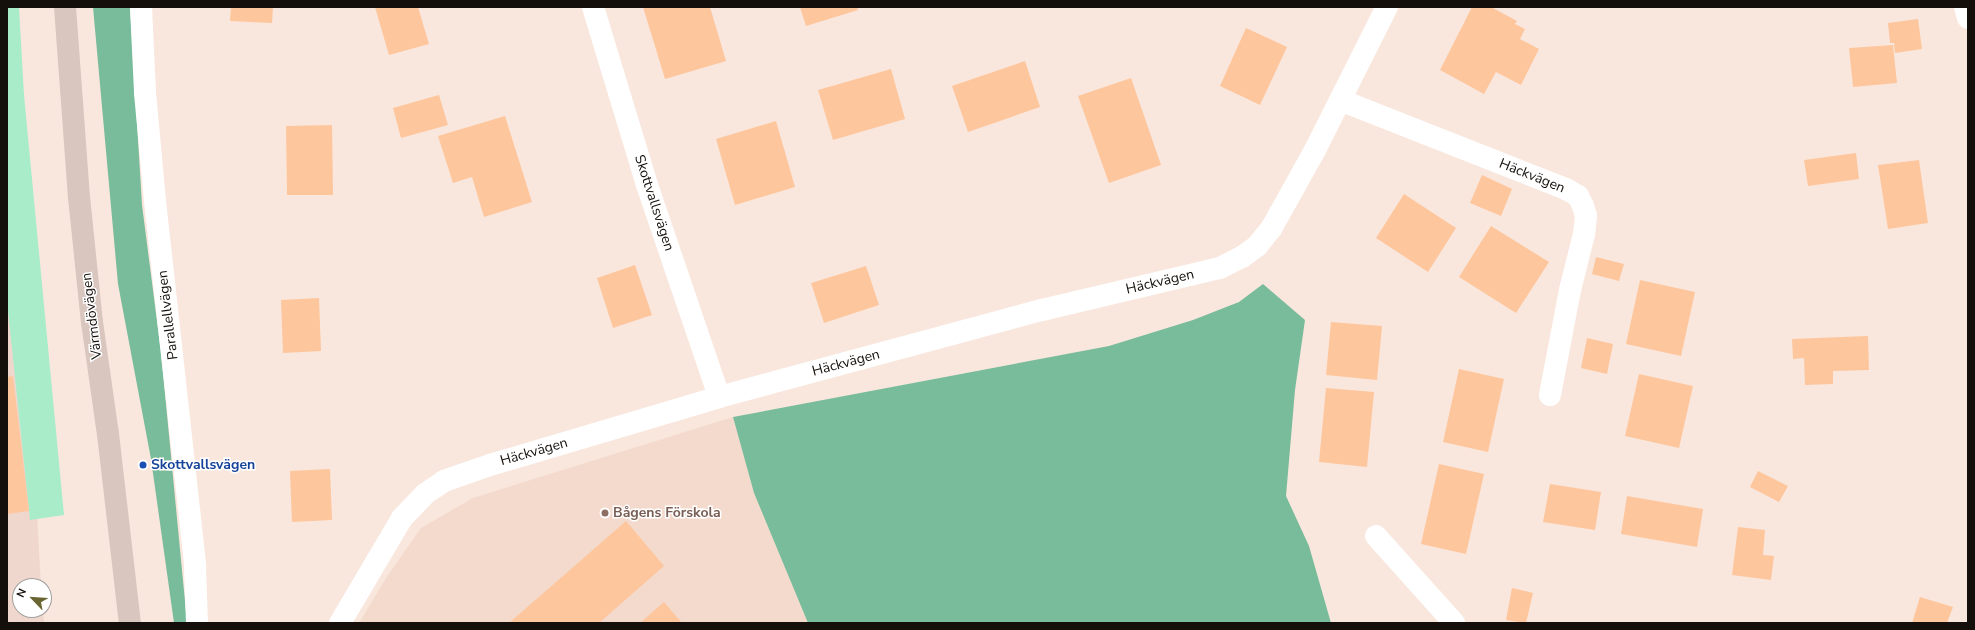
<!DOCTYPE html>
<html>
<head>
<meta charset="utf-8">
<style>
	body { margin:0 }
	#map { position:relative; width:1975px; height:630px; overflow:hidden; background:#f9e7dd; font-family:"Nunito Sans",sans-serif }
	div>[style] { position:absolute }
	.commercial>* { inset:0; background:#efd7cd }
	.built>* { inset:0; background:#f3dacc }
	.green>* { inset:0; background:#a8ecca }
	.forest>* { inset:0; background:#79bc9b }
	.building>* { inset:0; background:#fec69d }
	.street>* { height:22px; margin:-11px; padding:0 11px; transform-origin:11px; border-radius:11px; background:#fff }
	.secondary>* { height:22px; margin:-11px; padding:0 11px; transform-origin:11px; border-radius:11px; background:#d8c6bf }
	.dots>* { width:11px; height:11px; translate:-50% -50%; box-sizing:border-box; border:2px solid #fff; border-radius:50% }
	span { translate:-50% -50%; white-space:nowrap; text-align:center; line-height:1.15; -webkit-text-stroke:3px #fff; paint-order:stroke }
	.street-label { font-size:14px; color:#140f0b }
	.transit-label { font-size:14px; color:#164399; font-weight:700 }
	.left { translate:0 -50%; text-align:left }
	.education-label { font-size:14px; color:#785e54; font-weight:700 }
	.frame { position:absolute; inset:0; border:8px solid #140f0b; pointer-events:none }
	.north { position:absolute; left:12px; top:578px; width:40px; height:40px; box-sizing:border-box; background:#fff; border:1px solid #a19f9d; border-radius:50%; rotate:295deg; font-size:11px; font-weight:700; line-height:16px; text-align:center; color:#140f0b }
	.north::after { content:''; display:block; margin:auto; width:14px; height:18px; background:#6a6532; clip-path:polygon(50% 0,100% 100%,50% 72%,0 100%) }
</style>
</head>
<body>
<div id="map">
	<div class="commercial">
		<div style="clip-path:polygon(7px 299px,37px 514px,41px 586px,20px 586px,20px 610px,43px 610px,44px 623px,7px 623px)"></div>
	</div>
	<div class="built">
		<div style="clip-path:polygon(733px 417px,754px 493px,808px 623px,359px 623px,386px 578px,421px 528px,473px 498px)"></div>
	</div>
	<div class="green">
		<div style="clip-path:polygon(7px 7px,19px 7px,24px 95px,64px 515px,30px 520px,7px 301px)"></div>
	</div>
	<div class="forest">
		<div style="clip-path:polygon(93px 7px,130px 7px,142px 205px,161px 352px,187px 622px,180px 623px,174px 623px,151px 459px,118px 284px)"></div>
		<div style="clip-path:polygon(1263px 284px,1305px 320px,1295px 390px,1286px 496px,1309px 546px,1331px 623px,808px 623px,754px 493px,733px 417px,1109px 346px,1193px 320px,1239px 302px)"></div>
	</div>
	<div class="building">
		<div style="clip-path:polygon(231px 7px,273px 7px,272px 23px,230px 21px)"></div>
		<div style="clip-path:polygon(375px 7px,418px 7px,429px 44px,389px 55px)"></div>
		<div style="clip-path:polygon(643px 7px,710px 7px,726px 61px,665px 79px)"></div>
		<div style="clip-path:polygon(800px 7px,857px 7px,858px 10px,806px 26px)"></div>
		<div style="clip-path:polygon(1472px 7px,1491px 7px,1517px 21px,1515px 24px,1525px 29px,1520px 39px,1539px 49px,1521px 85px,1496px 72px,1484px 94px,1440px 70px)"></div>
		<div style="clip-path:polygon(1918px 19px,1922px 49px,1895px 53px,1894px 43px,1890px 43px,1888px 23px)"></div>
		<div style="clip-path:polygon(1246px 28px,1287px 47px,1260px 105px,1220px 86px)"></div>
		<div style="clip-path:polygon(1893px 45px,1897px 83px,1853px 87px,1849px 48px)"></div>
		<div style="clip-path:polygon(1025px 61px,1040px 107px,968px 132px,952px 86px)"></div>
		<div style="clip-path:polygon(891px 69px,905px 119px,833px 140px,818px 90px)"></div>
		<div style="clip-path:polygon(1131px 78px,1161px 165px,1109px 183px,1078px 96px)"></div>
		<div style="clip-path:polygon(439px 95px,448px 125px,401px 138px,393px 108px)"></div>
		<div style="clip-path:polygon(505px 116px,532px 202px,484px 217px,472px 177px,453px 183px,438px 136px)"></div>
		<div style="clip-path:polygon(776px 121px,795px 187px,735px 205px,716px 139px)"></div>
		<div style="clip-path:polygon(332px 125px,333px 195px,287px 195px,286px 126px)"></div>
		<div style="clip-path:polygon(1856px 153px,1859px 179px,1808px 186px,1804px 160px)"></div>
		<div style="clip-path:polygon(1919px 160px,1928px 223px,1888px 229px,1878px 165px)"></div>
		<div style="clip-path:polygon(1482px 175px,1512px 189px,1501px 216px,1470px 203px)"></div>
		<div style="clip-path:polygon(1404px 194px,1456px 228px,1428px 272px,1376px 238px)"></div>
		<div style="clip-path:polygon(1491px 226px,1549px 262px,1516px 313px,1459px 277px)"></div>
		<div style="clip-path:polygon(1596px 257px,1624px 264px,1619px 281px,1592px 274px)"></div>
		<div style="clip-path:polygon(635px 265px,652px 315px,613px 328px,597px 278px)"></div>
		<div style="clip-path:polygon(866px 266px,879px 305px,824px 323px,811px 283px)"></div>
		<div style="clip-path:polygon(1640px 280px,1695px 292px,1681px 356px,1626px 344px)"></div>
		<div style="clip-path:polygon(319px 298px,321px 351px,283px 353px,281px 300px)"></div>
		<div style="clip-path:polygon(1331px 322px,1382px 326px,1377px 380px,1326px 375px)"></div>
		<div style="clip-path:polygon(1868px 336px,1869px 370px,1833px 371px,1833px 384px,1805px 385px,1804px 358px,1793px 359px,1792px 339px)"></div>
		<div style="clip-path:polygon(1587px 338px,1613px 344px,1607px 374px,1581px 368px)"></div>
		<div style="clip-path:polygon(1459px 369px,1504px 379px,1488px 452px,1443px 442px)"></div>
		<div style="clip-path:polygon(1639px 374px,1693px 386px,1679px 448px,1625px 436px)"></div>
		<div style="clip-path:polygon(13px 376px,29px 511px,7px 514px,7px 377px)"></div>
		<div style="clip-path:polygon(1326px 388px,1374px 392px,1367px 467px,1319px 462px)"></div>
		<div style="clip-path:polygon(1439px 464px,1484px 474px,1466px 554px,1421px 544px)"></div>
		<div style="clip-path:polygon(330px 469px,332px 520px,292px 522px,290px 471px)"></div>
		<div style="clip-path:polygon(1758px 471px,1788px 486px,1779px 502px,1750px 487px)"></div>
		<div style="clip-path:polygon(1550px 484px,1601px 492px,1595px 530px,1543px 522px)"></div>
		<div style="clip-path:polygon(1627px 496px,1703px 509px,1697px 547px,1621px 534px)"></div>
		<div style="clip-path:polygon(626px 521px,664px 566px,599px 623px,509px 623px)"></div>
		<div style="clip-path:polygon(1738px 527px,1765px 530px,1763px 555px,1774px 556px,1771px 580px,1732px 575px)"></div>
		<div style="clip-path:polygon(1512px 588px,1533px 593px,1526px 623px,1506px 620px)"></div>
		<div style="clip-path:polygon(1920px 597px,1953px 607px,1947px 623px,1912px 623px)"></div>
		<div style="clip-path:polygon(664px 602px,682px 623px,640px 623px)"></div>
	</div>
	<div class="street">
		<div style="left:141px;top:7px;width:86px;rotate:87.3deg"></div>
		<div style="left:145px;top:93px;width:108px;rotate:84.7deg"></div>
		<div style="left:155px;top:201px;width:367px;rotate:83.7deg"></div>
		<div style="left:195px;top:566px;width:57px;rotate:88deg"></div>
		<div style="left:593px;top:7px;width:186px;rotate:73.1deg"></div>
		<div style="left:647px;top:185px;width:224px;rotate:71.2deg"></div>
		<div style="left:1965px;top:7px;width:11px;rotate:75deg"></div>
		<div style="left:1340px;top:100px;width:243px;rotate:21.5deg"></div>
		<div style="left:1566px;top:189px;width:14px;rotate:30deg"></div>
		<div style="left:1578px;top:196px;width:11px;rotate:63deg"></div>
		<div style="left:1583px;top:206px;width:10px;rotate:73deg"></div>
		<div style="left:1586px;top:216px;width:18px;rotate:96deg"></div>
		<div style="left:1584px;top:234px;width:58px;rotate:104deg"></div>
		<div style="left:1570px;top:290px;width:107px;rotate:100.8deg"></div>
		<div style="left:1376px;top:536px;width:117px;rotate:48.1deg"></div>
		<div style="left:340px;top:623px;width:122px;rotate:-59.4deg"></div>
		<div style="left:402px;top:518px;width:33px;rotate:-46deg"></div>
		<div style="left:425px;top:494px;width:23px;rotate:-34deg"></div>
		<div style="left:444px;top:481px;width:49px;rotate:-19.2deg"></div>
		<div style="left:490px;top:465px;width:239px;rotate:-16.5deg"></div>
		<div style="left:719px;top:397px;width:335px;rotate:-15.1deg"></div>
		<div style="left:1042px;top:310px;width:183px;rotate:-13.3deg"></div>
		<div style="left:1220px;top:268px;width:25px;rotate:-27deg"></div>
		<div style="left:1242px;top:257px;width:19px;rotate:-36deg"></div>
		<div style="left:1257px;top:246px;width:22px;rotate:-51deg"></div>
		<div style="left:1271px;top:229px;width:90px;rotate:-60.9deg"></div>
		<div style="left:1315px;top:150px;width:160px;rotate:-63.3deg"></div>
	</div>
	<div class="secondary">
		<div style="left:65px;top:7px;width:191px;rotate:85.8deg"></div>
		<div style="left:79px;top:197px;width:126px;rotate:84.1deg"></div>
		<div style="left:92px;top:322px;width:113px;rotate:81.9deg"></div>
		<div style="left:108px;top:434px;width:190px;rotate:83.4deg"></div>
	</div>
	<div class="dots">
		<div style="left:143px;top:465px;background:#1a4fb4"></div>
		<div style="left:605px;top:513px;background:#8d6e63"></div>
	</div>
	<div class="street-label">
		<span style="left:1532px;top:176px;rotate:22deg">Häckvägen</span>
		<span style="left:654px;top:203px;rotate:72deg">Skottvallsvägen</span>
		<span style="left:1160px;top:282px;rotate:-13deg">Häckvägen</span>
		<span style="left:168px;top:315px;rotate:-97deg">Parallellvägen</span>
		<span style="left:92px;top:316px;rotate:-97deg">Värmdövägen</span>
		<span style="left:846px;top:363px;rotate:-15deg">Häckvägen</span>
		<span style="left:534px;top:452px;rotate:-16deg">Häckvägen</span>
	</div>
	<div class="transit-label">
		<span class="left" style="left:151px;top:465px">Skottvallsvägen</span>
	</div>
	<div class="education-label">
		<span class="left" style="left:613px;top:513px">Bågens Förskola</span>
	</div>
	<div class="frame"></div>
	<div class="north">N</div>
</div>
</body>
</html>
